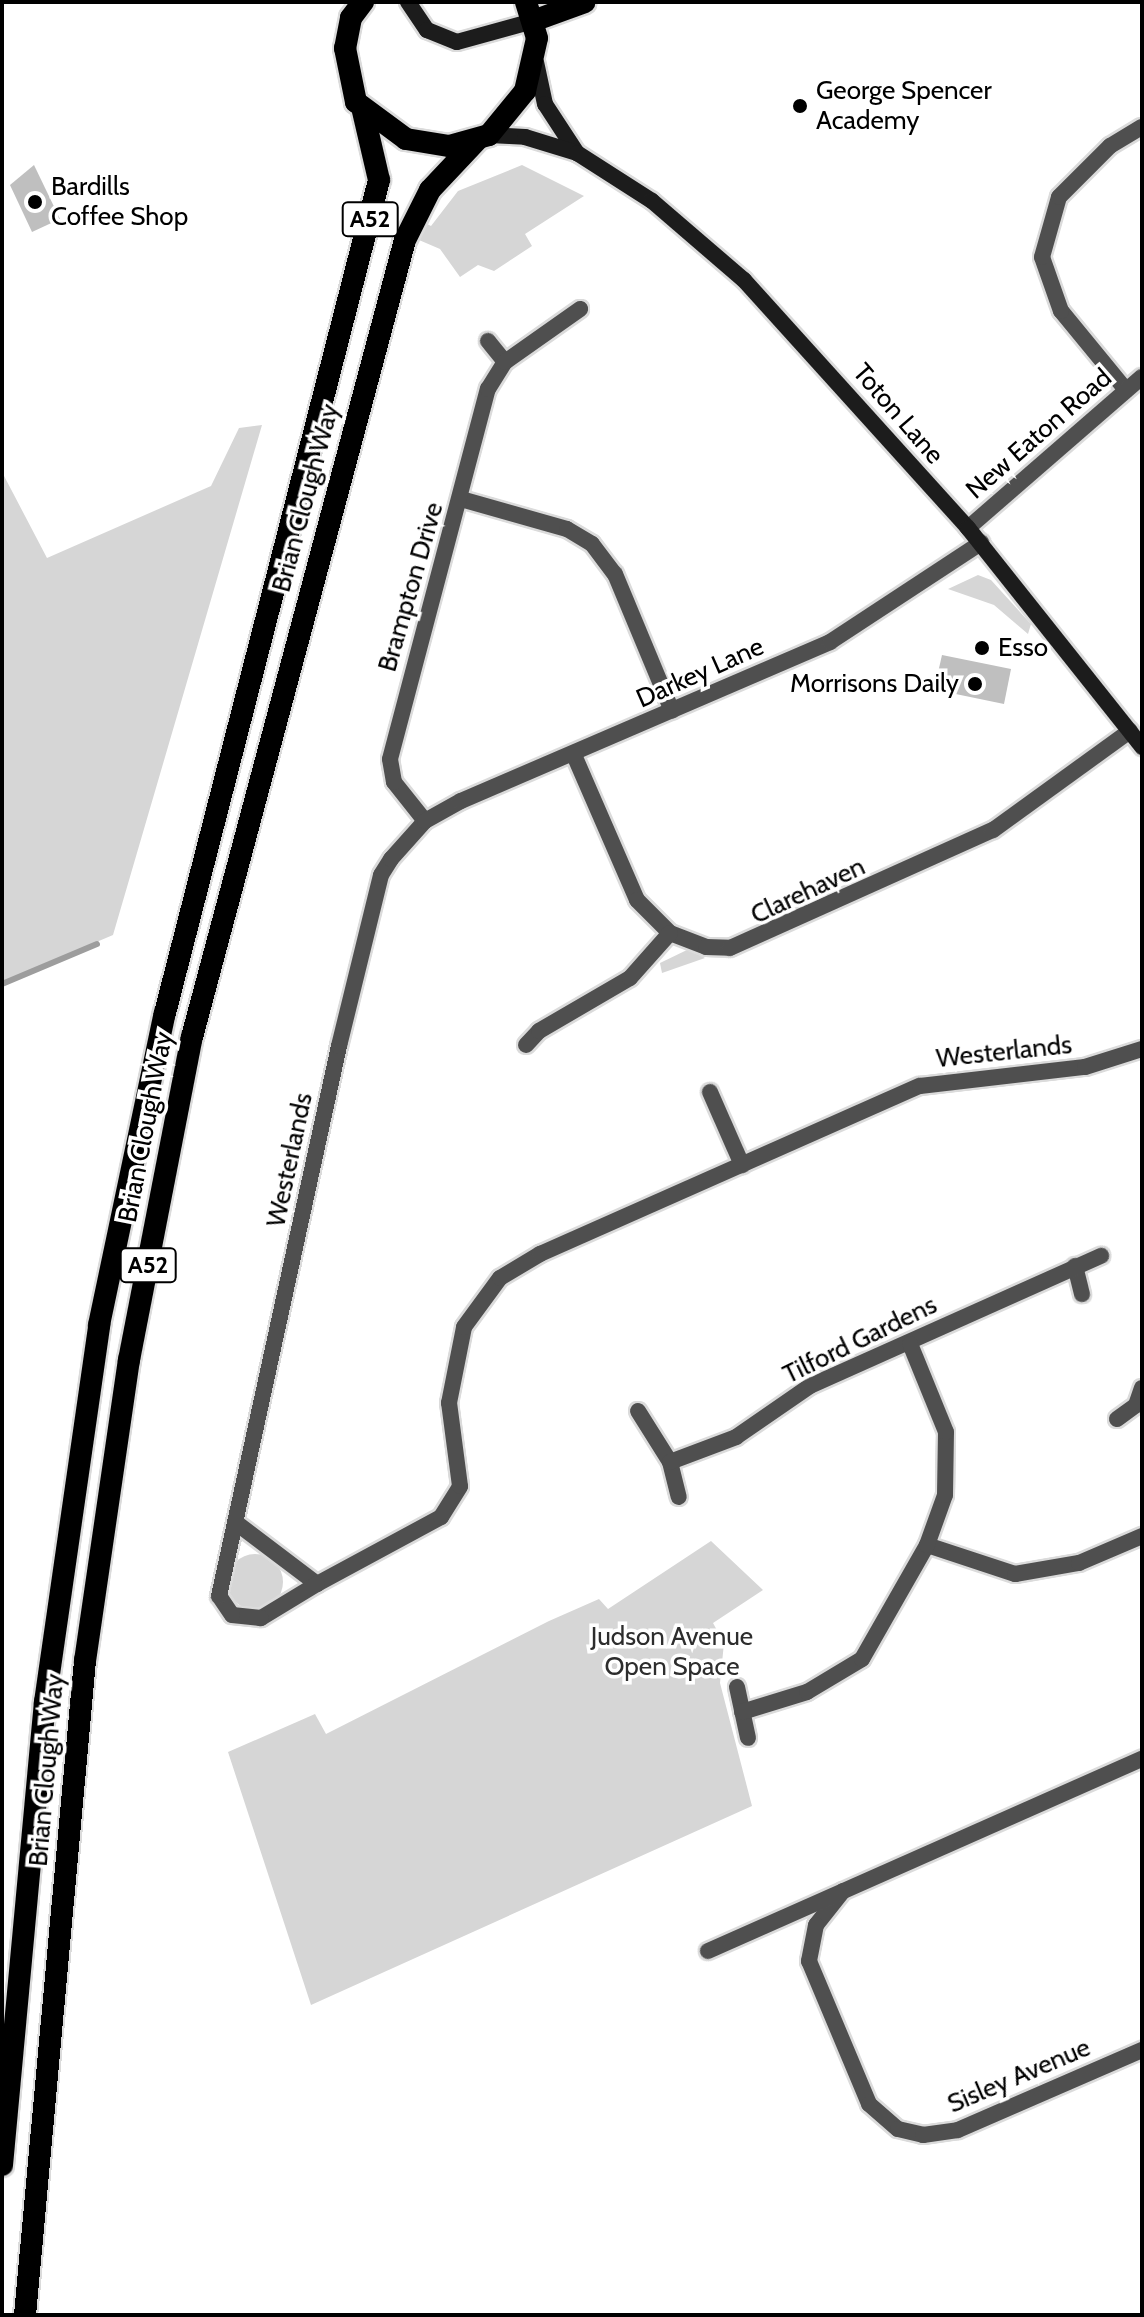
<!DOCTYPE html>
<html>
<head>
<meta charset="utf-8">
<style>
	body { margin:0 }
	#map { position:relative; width:1144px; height:2317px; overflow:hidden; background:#fff; font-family:Cabin,sans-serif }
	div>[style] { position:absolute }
	.green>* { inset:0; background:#d6d6d6 }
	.round { border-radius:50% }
	.stream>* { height:6px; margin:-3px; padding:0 3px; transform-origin:3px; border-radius:3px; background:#9d9d9d }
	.building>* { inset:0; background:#bfbfbf }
	.roads { filter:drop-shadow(2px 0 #dbdbdb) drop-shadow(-2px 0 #dbdbdb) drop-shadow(0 2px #dbdbdb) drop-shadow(0 -2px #dbdbdb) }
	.minor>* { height:16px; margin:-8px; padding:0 8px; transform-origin:8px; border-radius:8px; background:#4f4f4f }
	.secondary>* { height:16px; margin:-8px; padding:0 8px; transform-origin:8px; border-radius:8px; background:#1c1c1c }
	.trunk>* { height:22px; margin:-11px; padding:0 11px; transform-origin:11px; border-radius:11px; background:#000 }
	.dots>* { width:22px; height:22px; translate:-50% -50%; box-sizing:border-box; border:4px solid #fff; border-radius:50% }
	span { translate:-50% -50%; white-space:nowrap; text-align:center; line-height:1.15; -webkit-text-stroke:7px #fff; paint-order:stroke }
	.shield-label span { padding:2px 6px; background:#fff; border:2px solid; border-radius:6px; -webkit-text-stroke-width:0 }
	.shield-label { font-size:24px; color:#000; font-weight:700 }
	.poi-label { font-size:26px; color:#000 }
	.left { translate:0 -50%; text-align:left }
	.right { translate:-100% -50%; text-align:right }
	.street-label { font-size:26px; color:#000 }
	.park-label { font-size:26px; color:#2d2d2d }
	.frame { position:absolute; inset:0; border:4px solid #000; pointer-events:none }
</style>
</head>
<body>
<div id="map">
	<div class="green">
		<div style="clip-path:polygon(522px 165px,584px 196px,525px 234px,532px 246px,494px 271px,478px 265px,460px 277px,440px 249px,419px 240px,425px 223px,431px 226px,458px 191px)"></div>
		<div style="clip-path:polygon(262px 425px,113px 935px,2px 982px,2px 472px,47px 558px,211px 486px,239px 428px)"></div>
		<div style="clip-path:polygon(978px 575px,991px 580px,1020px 612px,1031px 624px,1028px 634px,994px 605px,948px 589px)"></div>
		<div style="clip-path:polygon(689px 949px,705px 958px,662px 973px,660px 963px)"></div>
		<div style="clip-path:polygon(711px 1541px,763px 1590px,713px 1623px,724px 1643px,720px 1683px,752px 1806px,311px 2005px,228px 1752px,315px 1714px,326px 1734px,549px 1621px,599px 1599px,608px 1609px)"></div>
		<div class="round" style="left:227px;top:1554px;width:56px;height:56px"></div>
	</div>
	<div class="stream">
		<div style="left:2px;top:984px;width:103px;rotate:-22.8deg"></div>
	</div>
	<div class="building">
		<div style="clip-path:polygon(34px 165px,60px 219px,32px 232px,10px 185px)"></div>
		<div style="clip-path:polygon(942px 655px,1011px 669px,1004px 704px,946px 692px,937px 677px)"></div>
	</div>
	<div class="roads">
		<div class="minor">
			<div style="left:488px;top:341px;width:27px;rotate:51deg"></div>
			<div style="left:1126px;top:390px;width:102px;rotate:-129.4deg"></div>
			<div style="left:1061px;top:311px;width:57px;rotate:-109.4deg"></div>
			<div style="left:1042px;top:257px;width:62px;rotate:-74.2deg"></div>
			<div style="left:1059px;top:197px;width:72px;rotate:-45deg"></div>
			<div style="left:1110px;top:146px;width:37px;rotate:-31deg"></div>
			<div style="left:461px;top:499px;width:110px;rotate:15.8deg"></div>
			<div style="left:567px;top:529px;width:29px;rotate:31deg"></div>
			<div style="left:592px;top:544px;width:38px;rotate:53deg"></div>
			<div style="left:615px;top:574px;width:148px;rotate:67.4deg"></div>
			<div style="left:968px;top:528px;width:230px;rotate:-41deg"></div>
			<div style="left:574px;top:755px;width:158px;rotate:66.5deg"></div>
			<div style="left:637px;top:900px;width:47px;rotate:45deg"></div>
			<div style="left:670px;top:933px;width:39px;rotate:21deg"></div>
			<div style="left:706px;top:947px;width:24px;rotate:2deg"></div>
			<div style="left:730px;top:948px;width:288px;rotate:-24.2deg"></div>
			<div style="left:993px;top:830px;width:169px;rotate:-35.9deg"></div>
			<div style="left:425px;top:821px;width:50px;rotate:-128.5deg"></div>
			<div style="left:394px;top:782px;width:23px;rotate:-100deg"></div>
			<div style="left:390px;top:759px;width:383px;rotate:-75.2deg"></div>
			<div style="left:488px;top:389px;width:32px;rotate:-58deg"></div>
			<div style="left:505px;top:362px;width:92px;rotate:-35.2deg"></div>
			<div style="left:526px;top:1045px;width:19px;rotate:-47deg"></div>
			<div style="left:539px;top:1031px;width:105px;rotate:-30.2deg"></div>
			<div style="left:630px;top:978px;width:60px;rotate:-48.4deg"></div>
			<div style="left:710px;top:1092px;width:80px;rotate:66.3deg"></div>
			<div style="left:1075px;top:1266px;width:29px;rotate:76deg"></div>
			<div style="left:638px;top:1411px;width:60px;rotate:57.9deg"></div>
			<div style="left:670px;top:1462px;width:36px;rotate:76deg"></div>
			<div style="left:1117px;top:1419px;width:24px;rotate:-36deg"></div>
			<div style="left:1136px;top:1405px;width:18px;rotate:-71deg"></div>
			<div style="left:670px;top:1462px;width:71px;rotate:-20.7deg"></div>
			<div style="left:736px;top:1437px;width:90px;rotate:-34.6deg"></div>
			<div style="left:810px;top:1386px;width:319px;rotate:-24.1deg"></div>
			<div style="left:239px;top:1525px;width:98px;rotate:37.1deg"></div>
			<div style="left:317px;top:1584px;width:141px;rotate:-28.4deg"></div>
			<div style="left:441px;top:1517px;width:36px;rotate:-58deg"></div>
			<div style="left:460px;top:1486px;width:84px;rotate:-97.5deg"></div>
			<div style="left:449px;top:1403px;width:77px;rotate:-78.8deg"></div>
			<div style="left:464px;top:1327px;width:61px;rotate:-53.7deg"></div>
			<div style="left:500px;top:1278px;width:47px;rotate:-31deg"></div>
			<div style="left:540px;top:1254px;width:415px;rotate:-23.9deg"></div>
			<div style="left:920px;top:1086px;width:166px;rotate:-6.6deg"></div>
			<div style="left:1085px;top:1067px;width:60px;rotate:-17.5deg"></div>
			<div style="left:927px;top:1545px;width:93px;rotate:18.2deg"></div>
			<div style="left:1015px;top:1574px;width:65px;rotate:-9.8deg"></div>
			<div style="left:1079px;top:1563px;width:69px;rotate:-23.2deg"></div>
			<div style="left:317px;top:1584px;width:66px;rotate:148.7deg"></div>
			<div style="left:261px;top:1618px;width:29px;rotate:-174deg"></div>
			<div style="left:232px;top:1615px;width:23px;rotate:-124deg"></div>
			<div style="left:219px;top:1596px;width:563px;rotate:-77.69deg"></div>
			<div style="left:339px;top:1046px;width:176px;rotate:-76.2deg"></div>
			<div style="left:381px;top:875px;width:19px;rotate:-58deg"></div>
			<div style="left:391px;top:859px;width:51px;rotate:-48.2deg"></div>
			<div style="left:425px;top:821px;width:41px;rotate:-29.1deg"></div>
			<div style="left:461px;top:801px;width:402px;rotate:-23.3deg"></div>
			<div style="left:830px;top:642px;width:181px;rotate:-33.3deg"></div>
			<div style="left:737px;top:1687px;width:52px;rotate:77.8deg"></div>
			<div style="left:742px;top:1712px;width:68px;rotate:-17.1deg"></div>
			<div style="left:807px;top:1692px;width:64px;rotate:-31deg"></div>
			<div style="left:862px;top:1659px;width:131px;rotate:-60.3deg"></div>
			<div style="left:927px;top:1545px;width:53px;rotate:-70.2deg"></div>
			<div style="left:945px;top:1495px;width:63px;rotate:-89.1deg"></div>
			<div style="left:946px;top:1432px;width:95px;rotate:-112.2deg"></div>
			<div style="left:843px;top:1891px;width:43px;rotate:128.5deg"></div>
			<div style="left:816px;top:1925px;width:37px;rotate:101deg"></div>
			<div style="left:809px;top:1961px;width:155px;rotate:67.2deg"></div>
			<div style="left:869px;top:2104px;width:38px;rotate:41deg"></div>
			<div style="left:898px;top:2129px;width:26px;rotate:13deg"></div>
			<div style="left:923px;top:2135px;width:35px;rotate:-8deg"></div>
			<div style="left:958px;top:2130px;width:201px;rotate:-23.5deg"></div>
			<div style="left:708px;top:1951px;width:475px;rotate:-23.9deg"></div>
		</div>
		<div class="secondary">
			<div style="left:408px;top:2px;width:34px;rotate:56deg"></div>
			<div style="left:427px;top:30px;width:32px;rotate:22deg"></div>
			<div style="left:457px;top:42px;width:79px;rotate:-15.4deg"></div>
			<div style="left:536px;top:62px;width:43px;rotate:77.9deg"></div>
			<div style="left:545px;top:104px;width:59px;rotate:56.9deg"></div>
			<div style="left:489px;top:135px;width:36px;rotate:3deg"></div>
			<div style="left:525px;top:137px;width:54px;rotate:17.1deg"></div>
			<div style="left:577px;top:153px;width:89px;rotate:32.6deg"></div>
			<div style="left:652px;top:201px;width:121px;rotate:40.7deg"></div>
			<div style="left:744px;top:280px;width:334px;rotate:47.9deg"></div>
			<div style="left:968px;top:528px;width:280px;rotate:51.5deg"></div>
		</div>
		<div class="trunk">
			<div style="left:363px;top:2px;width:20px;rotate:127deg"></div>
			<div style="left:351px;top:18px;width:31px;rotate:101deg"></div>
			<div style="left:345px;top:48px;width:55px;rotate:78.5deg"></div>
			<div style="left:356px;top:102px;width:62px;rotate:36.5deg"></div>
			<div style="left:406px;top:139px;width:44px;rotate:9.2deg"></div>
			<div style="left:449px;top:146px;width:41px;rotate:-15.4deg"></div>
			<div style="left:489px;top:135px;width:57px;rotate:-50.7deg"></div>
			<div style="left:525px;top:91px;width:54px;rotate:-77.2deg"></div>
			<div style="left:537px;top:38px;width:38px;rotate:-107deg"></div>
			<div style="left:533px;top:21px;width:55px;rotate:-20.1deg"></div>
			<div style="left:2px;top:2165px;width:465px;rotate:-84.7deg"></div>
			<div style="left:45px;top:1702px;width:381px;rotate:-81.8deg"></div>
			<div style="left:99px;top:1325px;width:319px;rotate:-78.1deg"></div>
			<div style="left:165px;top:1013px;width:860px;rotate:-75.59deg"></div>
			<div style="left:379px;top:180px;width:71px;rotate:-103.1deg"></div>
			<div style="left:25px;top:2315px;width:657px;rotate:-84.76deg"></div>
			<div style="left:85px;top:1661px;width:304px;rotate:-81.7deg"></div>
			<div style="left:129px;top:1360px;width:329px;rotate:-79deg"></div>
			<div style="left:192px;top:1037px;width:825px;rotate:-75.04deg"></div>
			<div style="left:405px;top:240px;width:56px;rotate:-63.4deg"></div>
			<div style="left:430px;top:190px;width:70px;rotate:-46.7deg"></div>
		</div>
	</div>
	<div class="dots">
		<div style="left:800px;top:106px;background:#000"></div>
		<div style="left:35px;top:202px;background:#000"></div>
		<div style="left:982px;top:648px;background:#000"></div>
		<div style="left:975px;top:684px;background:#000"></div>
	</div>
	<div class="shield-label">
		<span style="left:370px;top:219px">A52</span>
		<span style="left:148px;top:1265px">A52</span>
	</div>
	<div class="poi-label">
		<span class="left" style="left:816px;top:106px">George Spencer<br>Academy</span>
		<span class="left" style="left:51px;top:202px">Bardills<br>Coffee Shop</span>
		<span class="left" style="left:998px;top:648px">Esso</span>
		<span class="right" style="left:959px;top:684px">Morrisons Daily</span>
	</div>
	<div class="street-label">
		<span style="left:898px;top:414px;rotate:49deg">Toton Lane</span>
		<span style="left:1039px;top:434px;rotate:-41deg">New Eaton Road</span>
		<span style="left:306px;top:498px;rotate:-75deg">Brian Clough Way</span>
		<span style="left:411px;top:587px;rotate:-74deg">Brampton Drive</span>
		<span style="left:700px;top:673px;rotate:-24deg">Darkey Lane</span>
		<span style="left:808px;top:891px;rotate:-25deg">Clarehaven</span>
		<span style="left:1004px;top:1052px;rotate:-6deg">Westerlands</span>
		<span style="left:146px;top:1127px;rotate:-79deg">Brian Clough Way</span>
		<span style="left:290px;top:1160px;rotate:-78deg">Westerlands</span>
		<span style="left:860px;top:1340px;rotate:-26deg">Tilford Gardens</span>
		<span style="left:47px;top:1770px;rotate:-85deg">Brian Clough Way</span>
		<span style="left:1019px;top:2076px;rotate:-23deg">Sisley Avenue</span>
	</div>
	<div class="park-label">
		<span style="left:672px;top:1652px">Judson Avenue<br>Open Space</span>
	</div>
	<div class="frame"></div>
</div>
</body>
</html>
